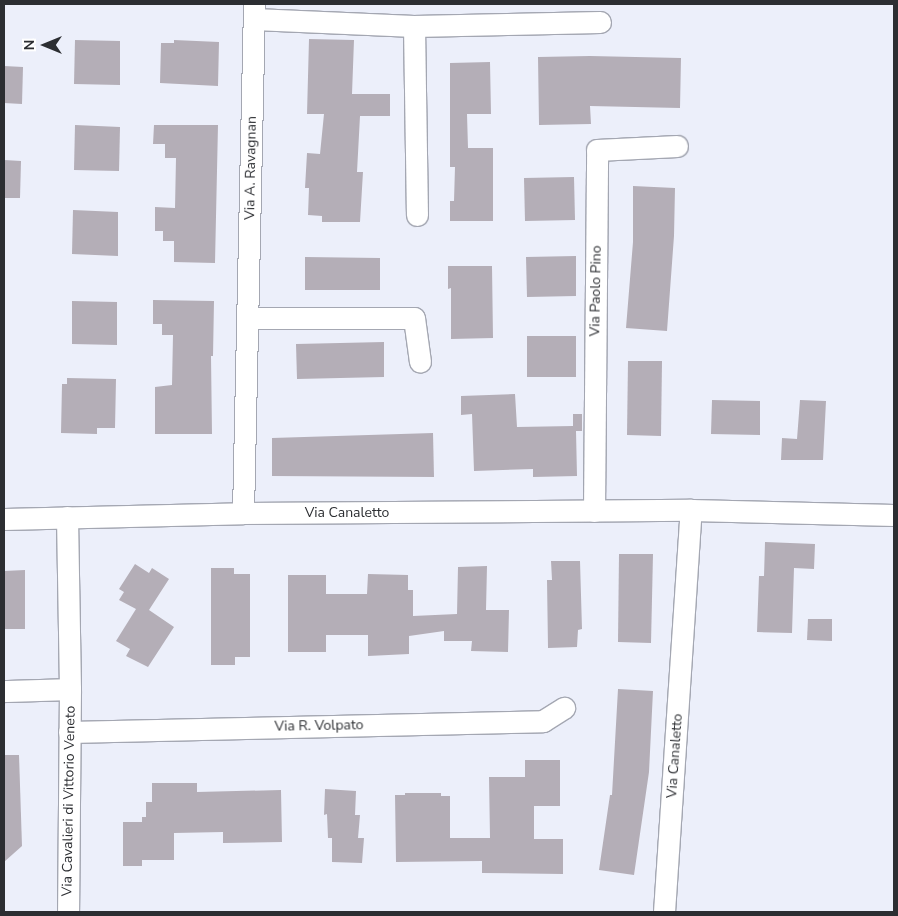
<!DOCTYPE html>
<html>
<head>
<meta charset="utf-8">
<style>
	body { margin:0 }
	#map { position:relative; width:898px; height:916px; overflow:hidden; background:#eceffa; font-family:"Nunito Sans",sans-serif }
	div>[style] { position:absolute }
	.building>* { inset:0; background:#b4aeb7 }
	.roads { filter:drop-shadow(1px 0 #a4a7b2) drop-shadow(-1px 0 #a4a7b2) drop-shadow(0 1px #a4a7b2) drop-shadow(0 -1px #a4a7b2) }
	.minor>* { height:21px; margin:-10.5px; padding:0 10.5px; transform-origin:10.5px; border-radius:10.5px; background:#fff }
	span { translate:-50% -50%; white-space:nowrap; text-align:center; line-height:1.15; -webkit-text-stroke:4.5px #fff; paint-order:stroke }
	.street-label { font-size:14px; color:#2c2e32 }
	.frame { position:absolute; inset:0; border:5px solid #2c2e32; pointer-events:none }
	.north { position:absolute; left:20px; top:20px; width:50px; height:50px; -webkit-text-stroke:4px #fff; paint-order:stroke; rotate:270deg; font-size:14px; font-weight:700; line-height:20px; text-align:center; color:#2c2e32 }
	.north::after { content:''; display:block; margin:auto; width:18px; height:22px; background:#2c2e32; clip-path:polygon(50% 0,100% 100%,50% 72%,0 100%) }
</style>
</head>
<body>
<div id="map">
	<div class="building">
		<div style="clip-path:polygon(309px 39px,354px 40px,352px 94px,390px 94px,390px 116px,360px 116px,357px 172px,363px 172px,360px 222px,322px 222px,322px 216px,308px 215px,309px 188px,305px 188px,307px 153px,320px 154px,324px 114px,307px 114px)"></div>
		<div style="clip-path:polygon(75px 40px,120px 41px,120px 85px,74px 84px)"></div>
		<div style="clip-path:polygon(174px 40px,219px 42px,218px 86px,160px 83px,161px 43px,174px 43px)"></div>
		<div style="clip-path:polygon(590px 56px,681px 58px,680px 108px,590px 106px,591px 124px,539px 125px,538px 57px)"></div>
		<div style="clip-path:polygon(490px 62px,491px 114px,467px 114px,468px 148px,493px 148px,493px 221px,450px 221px,450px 201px,454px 201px,455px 167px,450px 167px,450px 63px)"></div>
		<div style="clip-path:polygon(4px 66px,23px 67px,22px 104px,4px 103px)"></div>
		<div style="clip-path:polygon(75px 125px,120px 127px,119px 171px,74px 170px)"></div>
		<div style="clip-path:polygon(154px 125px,218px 125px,215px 263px,174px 262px,174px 241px,163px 241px,163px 231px,155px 231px,155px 207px,175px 208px,176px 158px,165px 158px,165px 144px,153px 144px)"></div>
		<div style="clip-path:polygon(4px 160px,21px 161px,20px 198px,4px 198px)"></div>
		<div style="clip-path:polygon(574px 177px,575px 220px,525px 221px,524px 178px)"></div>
		<div style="clip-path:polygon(633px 186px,675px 188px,674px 236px,667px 331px,626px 328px,633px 242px)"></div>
		<div style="clip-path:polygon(73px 210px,118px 212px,118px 256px,72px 254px)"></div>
		<div style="clip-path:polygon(576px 256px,576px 296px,527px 297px,526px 257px)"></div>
		<div style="clip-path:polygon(305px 257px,380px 258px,380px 290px,305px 290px)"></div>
		<div style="clip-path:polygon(448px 266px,492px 266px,493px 338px,451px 339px,451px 288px,448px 289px)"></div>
		<div style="clip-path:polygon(153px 300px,214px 301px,213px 356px,211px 356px,212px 434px,155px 434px,155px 387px,172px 385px,173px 335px,162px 335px,162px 324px,153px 324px)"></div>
		<div style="clip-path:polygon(72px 301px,117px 302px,117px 345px,72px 344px)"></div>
		<div style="clip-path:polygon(527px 336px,576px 336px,576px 377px,527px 377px)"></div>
		<div style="clip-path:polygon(384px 342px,384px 377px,297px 379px,296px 344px)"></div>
		<div style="clip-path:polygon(628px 361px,662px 361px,661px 436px,627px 435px)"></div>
		<div style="clip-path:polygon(67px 378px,116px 379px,115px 428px,97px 428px,97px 434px,61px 433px,62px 384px,67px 384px)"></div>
		<div style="clip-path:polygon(515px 394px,517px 427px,573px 426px,573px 414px,582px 414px,582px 431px,576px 431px,577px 476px,533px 477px,533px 469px,474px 471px,472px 414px,461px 415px,461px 396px)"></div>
		<div style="clip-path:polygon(712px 400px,760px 401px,760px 435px,711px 434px)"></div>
		<div style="clip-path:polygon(800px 400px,826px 401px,823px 460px,781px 460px,782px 438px,797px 439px)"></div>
		<div style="clip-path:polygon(433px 433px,434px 477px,272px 476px,272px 438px)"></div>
		<div style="clip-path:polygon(765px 542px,815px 544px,814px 569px,794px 568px,792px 633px,757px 632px,759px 576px,764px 576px)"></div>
		<div style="clip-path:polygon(619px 554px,653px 554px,651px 643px,618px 642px)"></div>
		<div style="clip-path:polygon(551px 561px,580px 561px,582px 629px,578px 630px,577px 647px,548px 648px,547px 580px,552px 580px)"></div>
		<div style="clip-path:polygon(135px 564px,149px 573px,152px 568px,169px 579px,149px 610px,174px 627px,148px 667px,126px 656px,130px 649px,116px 641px,136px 609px,119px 600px,124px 592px,119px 589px)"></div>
		<div style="clip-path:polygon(487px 566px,486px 610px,509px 610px,508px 652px,471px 651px,472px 641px,444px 641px,444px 631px,409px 636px,409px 654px,368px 656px,368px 635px,326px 635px,326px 652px,288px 652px,288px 575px,326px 575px,326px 594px,367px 594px,368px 574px,408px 575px,408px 590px,413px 590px,413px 616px,457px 614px,458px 567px)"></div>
		<div style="clip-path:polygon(211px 568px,234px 568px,234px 574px,250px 574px,250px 657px,235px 657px,235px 665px,211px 665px)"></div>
		<div style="clip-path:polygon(25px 570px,25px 629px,4px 629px,4px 571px)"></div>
		<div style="clip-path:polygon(808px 619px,832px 619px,832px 641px,807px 640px)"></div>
		<div style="clip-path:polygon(618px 689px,653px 691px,649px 772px,634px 875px,599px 870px,610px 795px,612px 795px)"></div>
		<div style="clip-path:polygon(4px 755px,19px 755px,22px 846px,4px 862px)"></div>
		<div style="clip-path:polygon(525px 760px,560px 760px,560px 806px,534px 806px,534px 839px,563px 839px,563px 874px,482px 873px,482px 861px,396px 862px,395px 795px,405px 795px,405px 793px,441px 793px,441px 796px,450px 796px,450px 838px,490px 838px,489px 777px,525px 777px)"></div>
		<div style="clip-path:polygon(152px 783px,197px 783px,197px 792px,281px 790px,282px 842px,223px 843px,223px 832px,174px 833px,174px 860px,142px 860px,142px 866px,123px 866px,123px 822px,142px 822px,142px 817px,146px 817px,146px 802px,152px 802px)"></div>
		<div style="clip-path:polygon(325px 789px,356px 791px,355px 815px,360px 815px,358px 838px,364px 838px,362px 863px,332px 862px,332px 838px,328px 838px,327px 814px,324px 815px)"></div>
	</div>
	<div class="roads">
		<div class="minor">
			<div style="left:254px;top:19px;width:160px;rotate:2.5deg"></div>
			<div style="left:414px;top:26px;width:186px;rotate:-1.2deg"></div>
			<div style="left:414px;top:26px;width:189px;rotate:89.1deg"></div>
			<div style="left:247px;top:318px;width:167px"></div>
			<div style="left:414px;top:318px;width:44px;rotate:82.2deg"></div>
			<div style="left:594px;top:511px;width:361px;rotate:-89.5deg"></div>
			<div style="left:597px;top:150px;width:80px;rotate:-2.9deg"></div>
			<div style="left:243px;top:513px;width:509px;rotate:-88.76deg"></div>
			<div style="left:67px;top:517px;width:172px;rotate:89deg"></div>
			<div style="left:70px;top:689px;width:223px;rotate:90.5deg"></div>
			<div style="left:4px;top:519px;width:239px;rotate:-1.4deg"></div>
			<div style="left:243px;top:513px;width:448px;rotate:-0.4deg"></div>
			<div style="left:691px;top:510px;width:203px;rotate:1.4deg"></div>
			<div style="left:4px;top:691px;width:66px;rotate:-1.7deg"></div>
			<div style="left:69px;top:732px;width:474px;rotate:-1.3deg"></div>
			<div style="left:543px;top:721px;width:25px;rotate:-32deg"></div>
			<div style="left:664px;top:912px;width:403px;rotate:-86.2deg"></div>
		</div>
	</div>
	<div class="street-label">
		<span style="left:251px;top:168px;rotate:-89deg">Via A. Ravagnan</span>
		<span style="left:596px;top:291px;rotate:-89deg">Via Paolo Pino</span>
		<span style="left:347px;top:513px">Via Canaletto</span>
		<span style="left:319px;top:726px;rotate:-1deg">Via R. Volpato</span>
		<span style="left:675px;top:756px;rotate:-86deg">Via Canaletto</span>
		<span style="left:69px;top:801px;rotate:-89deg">Via Cavalieri di Vittorio Veneto</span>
	</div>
	<div class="frame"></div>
	<div class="north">N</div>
</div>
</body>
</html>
